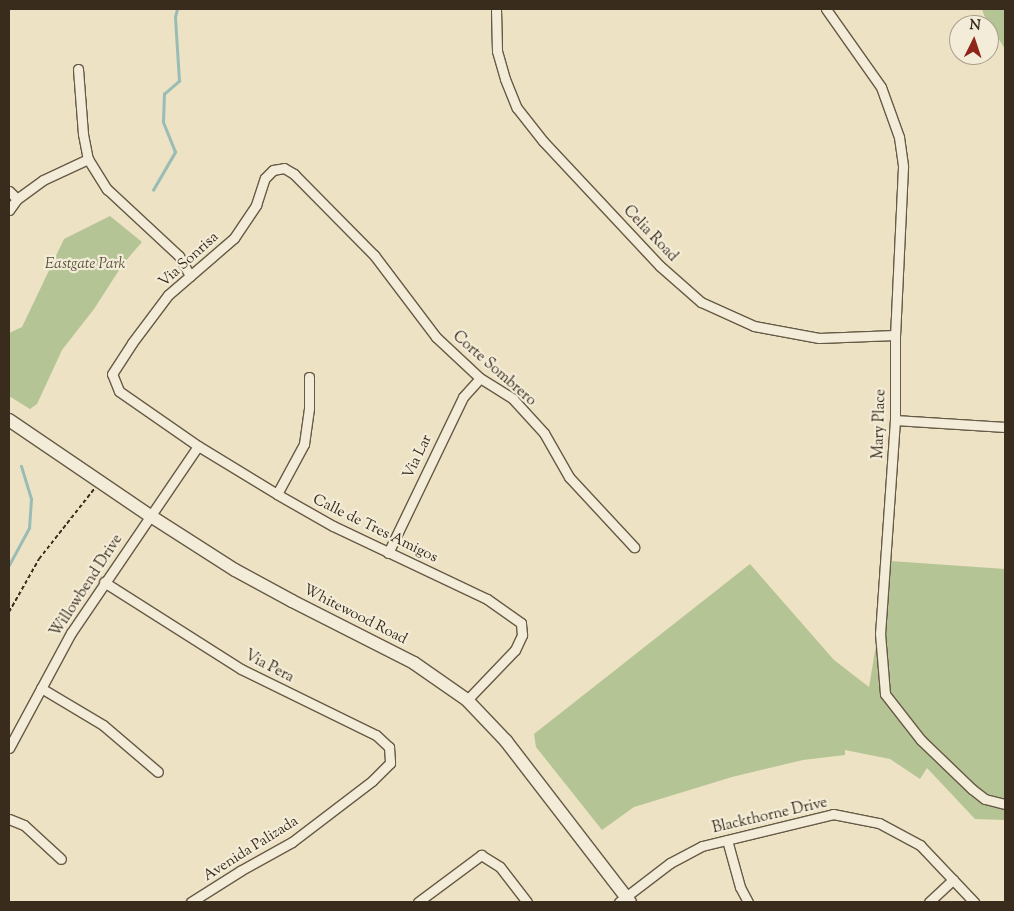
<!DOCTYPE html>
<html>
<head>
<meta charset="utf-8">
<style>
	body { margin:0 }
	#map { position:relative; width:1014px; height:911px; overflow:hidden; background:#ede2c3; font-family:"Sorts Mill Goudy",serif }
	div>[style] { position:absolute }
	.green>* { inset:0; background:#b5c495 }
	.stream>* { height:2.5px; margin:-1.25px; padding:0 1.25px; transform-origin:1.25px; border-radius:1.25px; background:#99bdb6 }
	.path>* { height:2px; margin-top:-1px; transform-origin:0; background:repeating-linear-gradient(90deg,#3a2c1c 0 4px,transparent 0 6.5px) }
	.roads { filter:drop-shadow(1px 0 #675a46) drop-shadow(-1px 0 #675a46) drop-shadow(0 1px #675a46) drop-shadow(0 -1px #675a46) }
	.street>* { height:9px; margin:-4.5px; padding:0 4.5px; transform-origin:4.5px; border-radius:4.5px; background:#f3ecd8 }
	.secondary>* { height:12px; margin:-6px; padding:0 6px; transform-origin:6px; border-radius:6px; background:#f3ecd8 }
	span { translate:-50% -50%; white-space:nowrap; text-align:center; line-height:1.15; -webkit-text-stroke:4.5px #f3ecd8; paint-order:stroke }
	.street-label { font-size:15px; color:#3a2c1c }
	.park-label { font-size:15px; color:#59523a; font-style:italic }
	.frame { position:absolute; inset:0; border:10px solid #3a2c1c; pointer-events:none }
	.north { position:absolute; left:949px; top:15px; width:50px; height:50px; box-sizing:border-box; background:#f3ecd8; border:1px solid #a99f8d; border-radius:50%; rotate:4deg; font-size:14px; font-weight:700; line-height:20px; text-align:center; color:#3a2c1c }
	.north::after { content:''; display:block; margin:auto; width:18px; height:22px; background:#8f2418; clip-path:polygon(50% 0,100% 100%,50% 72%,0 100%) }
</style>
</head>
<body>
<div id="map">
	<div class="green">
		<div style="clip-path:polygon(982px 9px,1005px 9px,1005px 49px,984px 15px)"></div>
		<div style="clip-path:polygon(110px 216px,142px 242px,123px 264px,94px 309px,62px 350px,37px 404px,30px 409px,9px 396px,9px 333px,22px 327px,64px 239px)"></div>
		<div style="clip-path:polygon(890px 561px,1005px 569px,1005px 820px,975px 819px,927px 768px,920px 779px,890px 759px,845px 750px,845px 755px,803px 760px,732px 777px,634px 807px,602px 830px,536px 747px,534px 734px,750px 564px,834px 660px,869px 687px)"></div>
	</div>
	<div class="stream">
		<div style="left:153px;top:190px;width:44px;rotate:-59.9deg"></div>
		<div style="left:175px;top:152px;width:32px;rotate:-112deg"></div>
		<div style="left:163px;top:122px;width:28px;rotate:-88deg"></div>
		<div style="left:164px;top:94px;width:20px;rotate:-41deg"></div>
		<div style="left:179px;top:81px;width:64px;rotate:-93.6deg"></div>
		<div style="left:175px;top:17px;width:8px;rotate:-76deg"></div>
		<div style="left:9px;top:565px;width:42px;rotate:-61.6deg"></div>
		<div style="left:29px;top:528px;width:29px;rotate:-86deg"></div>
		<div style="left:31px;top:499px;width:34px;rotate:-107deg"></div>
	</div>
	<div class="path">
		<div style="left:9px;top:360px;width:9px;rotate:90deg"></div>
		<div style="left:9px;top:612px;width:61px;rotate:-60.5deg"></div>
		<div style="left:39px;top:559px;width:89px;rotate:-51.8deg"></div>
	</div>
	<div class="roads">
		<div class="street">
			<div style="left:496px;top:9px;width:42px;rotate:88.6deg"></div>
			<div style="left:497px;top:51px;width:29px;rotate:74deg"></div>
			<div style="left:505px;top:79px;width:31px;rotate:68deg"></div>
			<div style="left:517px;top:108px;width:42px;rotate:51.8deg"></div>
			<div style="left:543px;top:141px;width:171px;rotate:46.9deg"></div>
			<div style="left:660px;top:266px;width:55px;rotate:41.3deg"></div>
			<div style="left:701px;top:302px;width:58px;rotate:24.4deg"></div>
			<div style="left:754px;top:326px;width:66px;rotate:10.5deg"></div>
			<div style="left:819px;top:338px;width:76px;rotate:-2.3deg"></div>
			<div style="left:826px;top:9px;width:95px;rotate:54.8deg"></div>
			<div style="left:881px;top:87px;width:53px;rotate:70.2deg"></div>
			<div style="left:899px;top:137px;width:30px;rotate:82deg"></div>
			<div style="left:903px;top:167px;width:168px;rotate:92.7deg"></div>
			<div style="left:895px;top:335px;width:85px;rotate:90deg"></div>
			<div style="left:895px;top:420px;width:214px;rotate:94deg"></div>
			<div style="left:880px;top:633px;width:61px;rotate:85.3deg"></div>
			<div style="left:885px;top:694px;width:58px;rotate:52deg"></div>
			<div style="left:921px;top:740px;width:71px;rotate:43.9deg"></div>
			<div style="left:972px;top:789px;width:16px;rotate:38deg"></div>
			<div style="left:985px;top:799px;width:21px;rotate:14deg"></div>
			<div style="left:78px;top:69px;width:65px;rotate:85.6deg"></div>
			<div style="left:83px;top:134px;width:25px;rotate:79deg"></div>
			<div style="left:88px;top:159px;width:36px;rotate:58deg"></div>
			<div style="left:107px;top:189px;width:98px;rotate:42.9deg"></div>
			<div style="left:179px;top:256px;width:23px;rotate:61deg"></div>
			<div style="left:9px;top:191px;width:11px;rotate:45deg"></div>
			<div style="left:9px;top:210px;width:14px;rotate:-54deg"></div>
			<div style="left:17px;top:199px;width:32px;rotate:-36deg"></div>
			<div style="left:43px;top:180px;width:50px;rotate:-25deg"></div>
			<div style="left:895px;top:420px;width:110px;rotate:3.6deg"></div>
			<div style="left:277px;top:494px;width:57px;rotate:-61.6deg"></div>
			<div style="left:304px;top:444px;width:36px;rotate:-82deg"></div>
			<div style="left:309px;top:408px;width:31px;rotate:-90deg"></div>
			<div style="left:388px;top:553px;width:173px;rotate:-64.3deg"></div>
			<div style="left:463px;top:397px;width:25px;rotate:-48deg"></div>
			<div style="left:104px;top:582px;width:162px;rotate:32.4deg"></div>
			<div style="left:241px;top:669px;width:150px;rotate:26.1deg"></div>
			<div style="left:376px;top:735px;width:18px;rotate:43deg"></div>
			<div style="left:389px;top:747px;width:16px;rotate:86deg"></div>
			<div style="left:390px;top:763px;width:25px;rotate:135deg"></div>
			<div style="left:372px;top:781px;width:101px;rotate:142.7deg"></div>
			<div style="left:292px;top:842px;width:60px;rotate:150.9deg"></div>
			<div style="left:240px;top:871px;width:58px;rotate:147.7deg"></div>
			<div style="left:41px;top:688px;width:72px;rotate:30.8deg"></div>
			<div style="left:103px;top:725px;width:72px;rotate:40.5deg"></div>
			<div style="left:467px;top:700px;width:69px;rotate:-46.2deg"></div>
			<div style="left:515px;top:650px;width:17px;rotate:-65deg"></div>
			<div style="left:522px;top:635px;width:12px;rotate:-95deg"></div>
			<div style="left:521px;top:623px;width:42px;rotate:-144.8deg"></div>
			<div style="left:487px;top:599px;width:170px;rotate:-154.6deg"></div>
			<div style="left:333px;top:526px;width:64px;rotate:-150.3deg"></div>
			<div style="left:277px;top:494px;width:92px;rotate:-148.7deg"></div>
			<div style="left:198px;top:446px;width:96px;rotate:-145.2deg"></div>
			<div style="left:119px;top:391px;width:18px;rotate:-112deg"></div>
			<div style="left:112px;top:374px;width:37px;rotate:-57deg"></div>
			<div style="left:132px;top:343px;width:60px;rotate:-53.1deg"></div>
			<div style="left:168px;top:295px;width:87px;rotate:-40.8deg"></div>
			<div style="left:234px;top:238px;width:40px;rotate:-56deg"></div>
			<div style="left:256px;top:205px;width:28px;rotate:-72deg"></div>
			<div style="left:265px;top:178px;width:11px;rotate:-45deg"></div>
			<div style="left:273px;top:170px;width:11px;rotate:-10deg"></div>
			<div style="left:284px;top:168px;width:12px;rotate:31deg"></div>
			<div style="left:294px;top:174px;width:114px;rotate:45.4deg"></div>
			<div style="left:374px;top:255px;width:103px;rotate:52.9deg"></div>
			<div style="left:436px;top:337px;width:60px;rotate:43deg"></div>
			<div style="left:480px;top:378px;width:39px;rotate:32deg"></div>
			<div style="left:513px;top:399px;width:46px;rotate:47.6deg"></div>
			<div style="left:544px;top:433px;width:51px;rotate:60.4deg"></div>
			<div style="left:569px;top:477px;width:96px;rotate:47.1deg"></div>
			<div style="left:9px;top:748px;width:131px;rotate:-61.7deg"></div>
			<div style="left:71px;top:633px;width:226px;rotate:-55.8deg"></div>
			<div style="left:9px;top:819px;width:16px;rotate:22deg"></div>
			<div style="left:24px;top:825px;width:50px;rotate:42.6deg"></div>
			<div style="left:727px;top:840px;width:49px;rotate:74.5deg"></div>
			<div style="left:740px;top:887px;width:17px;rotate:62deg"></div>
			<div style="left:418px;top:902px;width:79px;rotate:-36.7deg"></div>
			<div style="left:481px;top:855px;width:22px;rotate:32deg"></div>
			<div style="left:500px;top:867px;width:44px;rotate:52.4deg"></div>
			<div style="left:619px;top:902px;width:64px;rotate:-37.4deg"></div>
			<div style="left:670px;top:863px;width:36px;rotate:-28deg"></div>
			<div style="left:702px;top:846px;width:135px;rotate:-13.7deg"></div>
			<div style="left:833px;top:814px;width:47px;rotate:11.1deg"></div>
			<div style="left:879px;top:823px;width:47px;rotate:28.2deg"></div>
			<div style="left:920px;top:845px;width:79px;rotate:46.5deg"></div>
			<div style="left:929px;top:902px;width:33px;rotate:-43deg"></div>
		</div>
		<div class="secondary">
			<div style="left:9px;top:420px;width:169px;rotate:34.2deg"></div>
			<div style="left:149px;top:515px;width:102px;rotate:32.6deg"></div>
			<div style="left:235px;top:570px;width:65px;rotate:28.5deg"></div>
			<div style="left:292px;top:601px;width:137px;rotate:26.9deg"></div>
			<div style="left:414px;top:663px;width:65px;rotate:34.9deg"></div>
			<div style="left:467px;top:700px;width:57px;rotate:46.4deg"></div>
			<div style="left:506px;top:741px;width:203px;rotate:52.4deg"></div>
		</div>
	</div>
	<div class="street-label">
		<span style="left:650px;top:234px;rotate:46deg">Celia Road</span>
		<span style="left:189px;top:260px;rotate:-42deg">Via Sonrisa</span>
		<span style="left:494px;top:369px;rotate:41deg">Corte Sombrero</span>
		<span style="left:880px;top:424px;rotate:-88deg">Mary Place</span>
		<span style="left:418px;top:457px;rotate:-64deg">Via Lar</span>
		<span style="left:375px;top:529px;rotate:26deg">Calle de Tres Amigos</span>
		<span style="left:87px;top:586px;rotate:-57deg">Willowbend Drive</span>
		<span style="left:355px;top:615px;rotate:27deg">Whitewood Road</span>
		<span style="left:269px;top:667px;rotate:27deg">Via Pera</span>
		<span style="left:770px;top:816px;rotate:-13deg">Blackthorne Drive</span>
		<span style="left:251px;top:849px;rotate:-32deg">Avenida Palizada</span>
	</div>
	<div class="park-label">
		<span style="left:85px;top:265px">Eastgate Park</span>
	</div>
	<div class="frame"></div>
	<div class="north">N</div>
</div>
</body>
</html>
